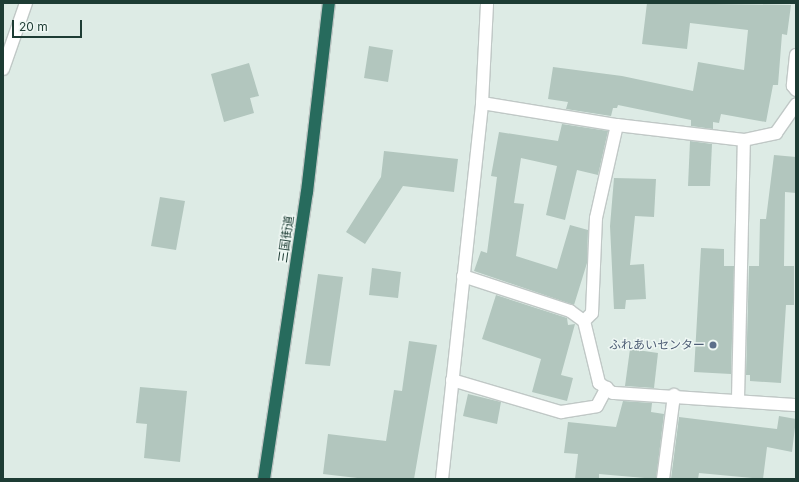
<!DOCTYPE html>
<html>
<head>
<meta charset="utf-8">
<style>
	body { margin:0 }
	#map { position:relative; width:799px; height:482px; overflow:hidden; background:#ddebe5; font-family:Inter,"Noto Sans JP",sans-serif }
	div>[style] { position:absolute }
	.building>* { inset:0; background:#b2c6be }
	.roads { filter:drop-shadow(1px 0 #c0c8c6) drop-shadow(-1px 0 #c0c8c6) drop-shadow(0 1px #c0c8c6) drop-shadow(0 -1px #c0c8c6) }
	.lane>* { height:12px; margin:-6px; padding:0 6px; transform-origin:6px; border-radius:6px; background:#fff }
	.street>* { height:12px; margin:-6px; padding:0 6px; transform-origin:6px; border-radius:6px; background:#fff }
	.highway>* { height:12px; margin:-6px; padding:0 6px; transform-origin:6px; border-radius:6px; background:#276b5d }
	.dots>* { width:11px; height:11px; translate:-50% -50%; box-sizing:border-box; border:2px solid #eef7f3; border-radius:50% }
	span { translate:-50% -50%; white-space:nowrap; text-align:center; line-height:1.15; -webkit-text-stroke:3px #eef7f3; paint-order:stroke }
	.street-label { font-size:12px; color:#1d3c34 }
	.service-label { font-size:12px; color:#4e5e75 }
	.right { translate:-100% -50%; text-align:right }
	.frame { position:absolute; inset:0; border:4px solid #1d3c34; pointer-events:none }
	.scale { position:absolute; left:12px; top:20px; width:70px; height:18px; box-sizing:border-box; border:2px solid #1d3c34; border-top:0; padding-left:5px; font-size:12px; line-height:14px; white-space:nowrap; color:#1d3c34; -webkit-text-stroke:3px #eef7f3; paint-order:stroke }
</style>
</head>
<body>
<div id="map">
	<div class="building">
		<div style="clip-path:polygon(647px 3px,791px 5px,787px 35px,782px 34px,778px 85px,773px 85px,766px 122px,721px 114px,719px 123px,713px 122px,713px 129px,691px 126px,691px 120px,618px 105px,617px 108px,613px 108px,611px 116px,566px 109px,568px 102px,548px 99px,553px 67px,622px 76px,693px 91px,698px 62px,744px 70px,748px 30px,690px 23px,687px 49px,642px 44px)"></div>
		<div style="clip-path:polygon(369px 46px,393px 50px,388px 82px,364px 78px)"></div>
		<div style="clip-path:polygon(249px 63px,259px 96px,250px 98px,254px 113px,224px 122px,211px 74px)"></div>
		<div style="clip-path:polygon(562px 124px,608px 131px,598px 175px,577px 170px,565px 220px,546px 215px,557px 166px,521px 158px,514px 203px,524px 204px,516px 256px,557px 269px,570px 225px,588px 230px,587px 263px,574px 305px,474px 271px,481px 251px,487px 253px,497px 177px,491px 176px,499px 132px,558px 141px)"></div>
		<div style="clip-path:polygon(690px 141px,712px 144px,710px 186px,688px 186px)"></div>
		<div style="clip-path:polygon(384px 151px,458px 159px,454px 192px,403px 186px,365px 244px,346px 232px,381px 177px)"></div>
		<div style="clip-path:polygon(774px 155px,796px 157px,796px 193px,785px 192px,784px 266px,794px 266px,794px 305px,786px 305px,781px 383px,750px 381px,750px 375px,746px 375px,749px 266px,759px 266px,760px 219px,766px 219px)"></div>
		<div style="clip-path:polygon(614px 178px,656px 179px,654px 217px,635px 216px,630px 265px,644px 264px,646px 299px,626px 300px,625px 309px,614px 309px,610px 226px)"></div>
		<div style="clip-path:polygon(160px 197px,185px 201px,176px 250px,151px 246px)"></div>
		<div style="clip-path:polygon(701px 248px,724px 249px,724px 266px,734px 266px,731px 374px,694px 372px)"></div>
		<div style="clip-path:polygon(372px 268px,401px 272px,398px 298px,369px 295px)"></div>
		<div style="clip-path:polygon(318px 274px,343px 277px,330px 366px,305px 364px)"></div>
		<div style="clip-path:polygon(496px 295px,567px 318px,568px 325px,575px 324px,561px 375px,573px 378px,567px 401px,532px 392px,541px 359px,482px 339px)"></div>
		<div style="clip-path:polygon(409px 341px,437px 345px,414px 479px,366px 479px,323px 474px,328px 434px,386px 441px,394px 390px,402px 391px)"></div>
		<div style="clip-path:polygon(630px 349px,658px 353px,654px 388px,625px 386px)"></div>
		<div style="clip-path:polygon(140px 387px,187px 391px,180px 462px,144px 458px,147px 424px,136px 423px)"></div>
		<div style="clip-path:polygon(468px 394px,501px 402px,497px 424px,463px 416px)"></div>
		<div style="clip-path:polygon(623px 401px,652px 403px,651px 412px,664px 414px,656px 479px,599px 474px,599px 479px,575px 479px,578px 454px,564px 453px,568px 422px,616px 427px)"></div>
		<div style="clip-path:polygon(779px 416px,796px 419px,792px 452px,767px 447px,763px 479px,699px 473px,698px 479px,671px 479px,679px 417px,777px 429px)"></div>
	</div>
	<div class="roads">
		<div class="lane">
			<div style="left:584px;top:321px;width:11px;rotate:-45deg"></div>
			<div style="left:592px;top:313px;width:95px;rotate:-87.6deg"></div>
			<div style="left:596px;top:218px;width:95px;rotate:-77.3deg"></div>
			<div style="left:452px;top:380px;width:114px;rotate:16.4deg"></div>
			<div style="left:561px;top:412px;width:36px;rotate:-9deg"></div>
			<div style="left:597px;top:406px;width:21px;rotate:-62deg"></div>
			<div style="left:663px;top:479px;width:85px;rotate:-82.5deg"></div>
		</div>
		<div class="street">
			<div style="left:796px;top:55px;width:31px;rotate:96deg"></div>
			<div style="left:793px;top:86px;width:5px;rotate:53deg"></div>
			<div style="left:3px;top:69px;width:70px;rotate:-70.8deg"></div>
			<div style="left:482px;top:103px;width:137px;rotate:9.3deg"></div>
			<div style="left:617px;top:125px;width:128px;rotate:6.7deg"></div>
			<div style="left:744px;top:140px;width:33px;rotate:-12deg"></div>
			<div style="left:776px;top:133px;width:35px;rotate:-55deg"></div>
			<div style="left:463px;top:276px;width:113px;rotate:18.1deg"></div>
			<div style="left:570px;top:311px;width:17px;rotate:36deg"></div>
			<div style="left:584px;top:321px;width:64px;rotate:76.4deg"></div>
			<div style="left:599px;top:383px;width:17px;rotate:36deg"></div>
			<div style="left:613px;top:393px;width:183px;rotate:3.8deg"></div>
			<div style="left:738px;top:399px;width:259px;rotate:-88.7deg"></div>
			<div style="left:442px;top:479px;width:378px;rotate:-83.9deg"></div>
			<div style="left:482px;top:103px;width:100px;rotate:-87.1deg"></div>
		</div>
		<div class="highway">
			<div style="left:264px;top:479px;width:290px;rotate:-81.5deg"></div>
			<div style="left:307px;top:192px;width:190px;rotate:-83.4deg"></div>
		</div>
	</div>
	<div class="dots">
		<div style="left:713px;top:345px;background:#5c6f8a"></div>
	</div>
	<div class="street-label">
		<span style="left:286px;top:239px;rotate:-82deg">三国街道</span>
	</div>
	<div class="service-label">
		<span class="right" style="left:705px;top:345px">ふれあいセンター</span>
	</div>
	<div class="frame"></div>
	<div class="scale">20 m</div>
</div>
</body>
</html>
